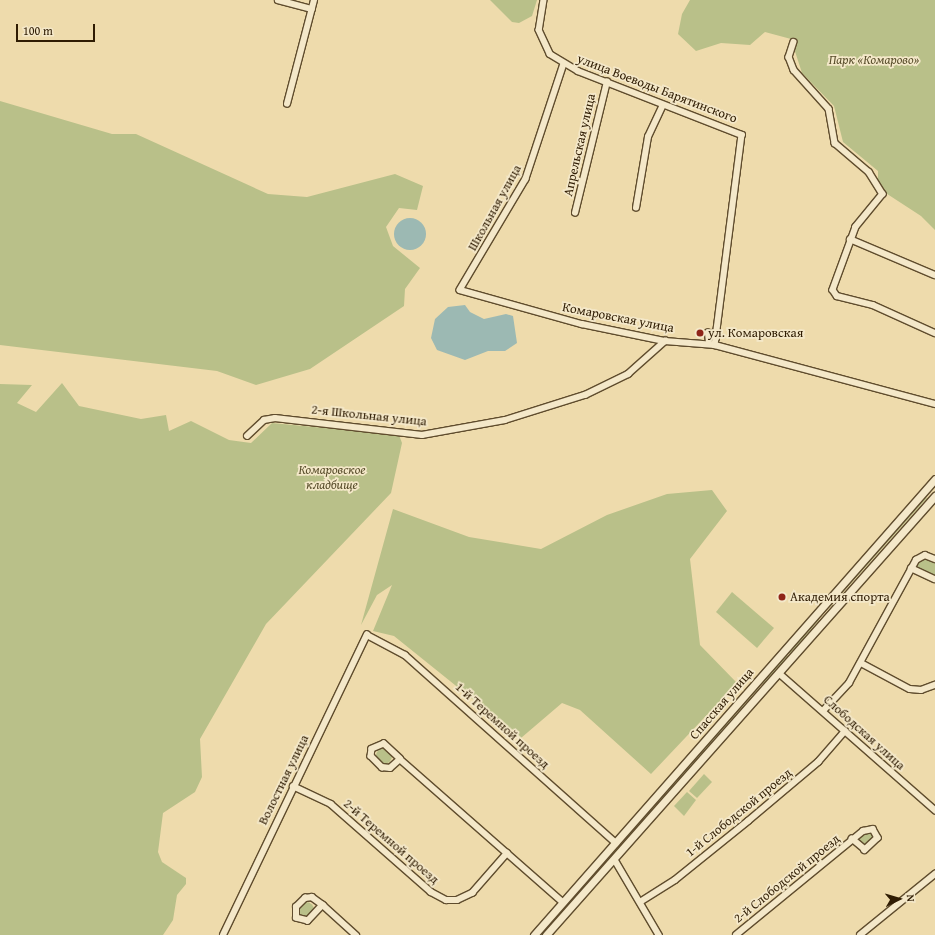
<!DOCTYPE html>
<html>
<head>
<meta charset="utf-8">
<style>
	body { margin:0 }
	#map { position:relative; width:935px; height:935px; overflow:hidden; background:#eedbac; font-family:"Gentium Book Plus",serif }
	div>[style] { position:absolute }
	.green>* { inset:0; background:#b9c089 }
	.round { border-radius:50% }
	.water>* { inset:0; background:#9cb9b3 }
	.roads { filter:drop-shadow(1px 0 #5f4c2d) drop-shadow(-1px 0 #5f4c2d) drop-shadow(0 1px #5f4c2d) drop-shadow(0 -1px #5f4c2d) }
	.minor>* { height:5.5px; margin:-2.75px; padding:0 2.75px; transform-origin:2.75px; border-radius:2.75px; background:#f4e8c9 }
	.tertiary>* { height:7px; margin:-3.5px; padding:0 3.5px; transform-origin:3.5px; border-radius:3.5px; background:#f4e8c9 }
	.dots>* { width:11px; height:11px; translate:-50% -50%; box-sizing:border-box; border:2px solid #f4e8c9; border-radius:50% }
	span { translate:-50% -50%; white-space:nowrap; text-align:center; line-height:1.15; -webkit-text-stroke:3.5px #f4e8c9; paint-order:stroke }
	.park-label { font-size:13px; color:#584d2b; font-style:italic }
	.street-label { font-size:13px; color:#2f1c03 }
	.poi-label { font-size:13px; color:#2f1c03 }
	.left { translate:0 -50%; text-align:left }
	.north { position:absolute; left:879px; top:879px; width:40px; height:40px; -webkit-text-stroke:3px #f4e8c9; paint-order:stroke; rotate:85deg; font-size:11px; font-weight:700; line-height:16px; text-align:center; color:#2f1c03 }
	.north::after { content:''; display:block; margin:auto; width:14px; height:18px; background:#2f1c03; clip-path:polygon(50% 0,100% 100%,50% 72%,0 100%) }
	.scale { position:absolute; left:16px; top:24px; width:79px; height:18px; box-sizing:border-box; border:2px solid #2f1c03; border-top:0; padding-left:5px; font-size:12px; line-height:14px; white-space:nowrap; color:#2f1c03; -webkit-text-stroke:3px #f4e8c9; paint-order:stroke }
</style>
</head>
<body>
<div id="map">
	<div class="green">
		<div style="clip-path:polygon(490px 0,537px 0,532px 16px,519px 23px,512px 22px)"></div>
		<div style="clip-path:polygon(690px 0,935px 0,935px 230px,921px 216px,878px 188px,878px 171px,843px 142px,834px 106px,802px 73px,791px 39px,765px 32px,750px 45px,721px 43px,696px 51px,678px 34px,682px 14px)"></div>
		<div style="clip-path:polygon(0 101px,112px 134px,136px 134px,268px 194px,307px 197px,395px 174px,423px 186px,417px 210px,399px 208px,386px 227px,393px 246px,420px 268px,405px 289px,404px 306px,310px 369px,256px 385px,217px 371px,0 345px)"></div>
		<div style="clip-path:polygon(62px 383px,79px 406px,141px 419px,166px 415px,169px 431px,191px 421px,229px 440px,251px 443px,272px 423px,399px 435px,402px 443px,391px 493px,266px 624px,200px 739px,202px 777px,195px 792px,163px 813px,158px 852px,162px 862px,186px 878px,186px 884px,177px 895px,173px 920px,163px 935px,0 935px,0 384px,32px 385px,17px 403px,36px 412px)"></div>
		<div style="clip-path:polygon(712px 490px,727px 511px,690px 559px,700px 645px,737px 683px,651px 774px,580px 710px,562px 703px,521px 738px,394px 636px,373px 631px,392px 585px,377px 595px,361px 625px,393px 509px,469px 537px,541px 549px,607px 515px,667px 494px)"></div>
		<div style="clip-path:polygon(924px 496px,927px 498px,829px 608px,828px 606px)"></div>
		<div style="clip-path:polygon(923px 558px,935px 563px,935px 576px,916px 566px,916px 562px)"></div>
		<div style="clip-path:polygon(732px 592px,774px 628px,757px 648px,716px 612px)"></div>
		<div style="clip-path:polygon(817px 618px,819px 620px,790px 654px,787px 651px)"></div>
		<div style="clip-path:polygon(785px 654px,788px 656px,763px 684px,760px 682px)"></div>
		<div style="clip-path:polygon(758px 685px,760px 687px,623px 843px,621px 841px)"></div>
		<div class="round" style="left:376px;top:748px;width:16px;height:16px"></div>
		<div style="clip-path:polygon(704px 774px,712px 782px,697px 798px,689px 791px)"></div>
		<div style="clip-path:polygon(687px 792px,696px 800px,684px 816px,674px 806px)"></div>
		<div style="clip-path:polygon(866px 831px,875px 832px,875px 839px,865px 847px,858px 841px)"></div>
		<div style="clip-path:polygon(590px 875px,592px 878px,542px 935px,538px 935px)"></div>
		<div class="round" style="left:298px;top:902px;width:16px;height:16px"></div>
	</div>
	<div class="water">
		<div class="round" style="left:394px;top:218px;width:32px;height:32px"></div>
		<div style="clip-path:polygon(465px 305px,470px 312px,484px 319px,506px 314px,513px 316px,517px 343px,505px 351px,488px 351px,465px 360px,437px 350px,431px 338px,435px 319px,448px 307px)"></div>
	</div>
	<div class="roads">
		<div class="minor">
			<div style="left:278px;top:0;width:35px;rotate:15deg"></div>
			<div style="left:544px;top:0;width:30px;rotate:99deg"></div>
			<div style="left:539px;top:30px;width:26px;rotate:65deg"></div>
			<div style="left:550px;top:54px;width:33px;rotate:31deg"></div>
			<div style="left:578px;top:71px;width:176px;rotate:21.3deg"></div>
			<div style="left:742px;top:135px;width:212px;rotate:97.3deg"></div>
			<div style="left:794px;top:42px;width:16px;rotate:108deg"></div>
			<div style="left:789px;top:57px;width:14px;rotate:69deg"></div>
			<div style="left:794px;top:70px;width:52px;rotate:48.1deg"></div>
			<div style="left:829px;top:109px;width:35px;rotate:80deg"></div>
			<div style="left:835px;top:143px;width:45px;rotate:40.5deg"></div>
			<div style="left:869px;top:172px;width:26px;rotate:58deg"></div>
			<div style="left:883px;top:194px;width:43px;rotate:129.3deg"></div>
			<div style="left:856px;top:227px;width:67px;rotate:110.1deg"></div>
			<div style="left:833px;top:290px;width:7px;rotate:56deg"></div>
			<div style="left:837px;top:296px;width:37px;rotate:14deg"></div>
			<div style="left:873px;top:305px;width:68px;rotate:24.3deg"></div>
			<div style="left:564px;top:64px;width:121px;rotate:108.3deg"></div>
			<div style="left:526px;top:179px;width:129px;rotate:120.7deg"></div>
			<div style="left:460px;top:290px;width:127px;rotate:15.6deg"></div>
			<div style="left:582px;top:324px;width:85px;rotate:11.6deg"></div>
			<div style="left:665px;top:341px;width:50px;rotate:4.6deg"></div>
			<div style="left:715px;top:345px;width:228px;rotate:15deg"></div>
			<div style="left:287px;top:104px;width:107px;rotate:-75.4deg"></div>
			<div style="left:636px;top:208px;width:72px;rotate:-80.4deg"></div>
			<div style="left:648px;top:137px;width:35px;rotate:-65deg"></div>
			<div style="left:575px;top:213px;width:135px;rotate:-76.3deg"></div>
			<div style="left:850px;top:239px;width:92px;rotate:23deg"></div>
			<div style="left:709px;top:343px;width:10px;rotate:-96deg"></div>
			<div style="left:708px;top:333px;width:5px"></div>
			<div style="left:713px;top:333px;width:6px;rotate:59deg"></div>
			<div style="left:247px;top:436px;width:23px;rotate:-43deg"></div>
			<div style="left:264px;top:420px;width:11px;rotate:-10deg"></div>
			<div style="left:275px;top:418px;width:148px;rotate:6.6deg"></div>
			<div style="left:422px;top:435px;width:84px;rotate:-10.2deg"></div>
			<div style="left:505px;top:420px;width:84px;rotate:-17.4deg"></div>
			<div style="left:585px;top:395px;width:48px;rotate:-26deg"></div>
			<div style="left:628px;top:374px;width:50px;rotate:-41.7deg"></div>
			<div style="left:911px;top:568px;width:26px;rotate:25deg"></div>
			<div style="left:861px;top:663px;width:55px;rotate:28deg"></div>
			<div style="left:910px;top:689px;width:11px;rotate:5deg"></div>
			<div style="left:921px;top:690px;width:15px;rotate:-20deg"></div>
			<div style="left:779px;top:673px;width:208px;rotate:41.3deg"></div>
			<div style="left:823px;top:711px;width:38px;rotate:-47deg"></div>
			<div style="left:849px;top:683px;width:140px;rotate:-61.4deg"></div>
			<div style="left:916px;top:560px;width:10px;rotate:-29deg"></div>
			<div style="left:925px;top:555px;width:11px;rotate:22deg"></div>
			<div style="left:400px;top:759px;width:22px;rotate:-137deg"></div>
			<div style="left:384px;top:744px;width:13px;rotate:157deg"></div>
			<div style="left:372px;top:749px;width:7px;rotate:98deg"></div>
			<div style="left:371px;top:756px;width:16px;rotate:45deg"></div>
			<div style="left:382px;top:767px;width:8px;rotate:7deg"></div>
			<div style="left:390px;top:768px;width:13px;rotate:-42deg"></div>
			<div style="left:400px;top:759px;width:217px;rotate:41.3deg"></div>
			<div style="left:293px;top:786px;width:42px;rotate:25.3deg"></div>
			<div style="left:331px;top:804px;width:133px;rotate:41.3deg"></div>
			<div style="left:431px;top:892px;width:17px;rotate:28deg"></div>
			<div style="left:446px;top:900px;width:11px"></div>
			<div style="left:457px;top:900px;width:17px;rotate:-25deg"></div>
			<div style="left:472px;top:893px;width:53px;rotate:-48.8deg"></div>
			<div style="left:615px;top:860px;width:87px;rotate:59.6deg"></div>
			<div style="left:640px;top:902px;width:41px;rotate:-32.2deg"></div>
			<div style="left:675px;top:880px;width:94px;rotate:-38.9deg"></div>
			<div style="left:748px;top:821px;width:92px;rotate:-40.1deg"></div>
			<div style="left:818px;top:762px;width:41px;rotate:-48.9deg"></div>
			<div style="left:323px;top:905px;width:22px;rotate:133deg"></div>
			<div style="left:308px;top:921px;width:12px;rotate:-166deg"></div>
			<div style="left:296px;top:918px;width:11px;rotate:-90deg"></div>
			<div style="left:296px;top:907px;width:13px;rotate:-45deg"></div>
			<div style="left:305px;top:898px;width:7px;rotate:-8deg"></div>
			<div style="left:312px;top:897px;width:14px;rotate:36deg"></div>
			<div style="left:323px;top:905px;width:45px;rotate:42.3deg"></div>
			<div style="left:223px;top:935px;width:333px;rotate:-64.4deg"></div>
			<div style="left:367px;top:635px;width:43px;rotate:27.8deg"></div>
			<div style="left:405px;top:655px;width:283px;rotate:41.7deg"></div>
			<div style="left:736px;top:935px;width:164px;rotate:-39.3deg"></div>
			<div style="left:863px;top:831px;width:10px;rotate:-11deg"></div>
			<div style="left:873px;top:829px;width:10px;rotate:61deg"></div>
			<div style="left:878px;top:838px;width:18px;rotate:137deg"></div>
			<div style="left:865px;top:850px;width:17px;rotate:-140deg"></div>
			<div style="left:860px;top:935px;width:97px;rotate:-39.1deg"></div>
		</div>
		<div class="tertiary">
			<div style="left:534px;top:935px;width:607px;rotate:-48.67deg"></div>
			<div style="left:546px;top:935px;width:587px;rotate:-48.46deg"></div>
		</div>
	</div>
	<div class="dots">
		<div style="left:700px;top:333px;background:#8f2418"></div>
		<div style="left:782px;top:597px;background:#8f2418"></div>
	</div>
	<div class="park-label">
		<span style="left:874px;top:60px">Парк «Комарово»</span>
		<span style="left:332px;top:478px">Комаровское<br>кладбище</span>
	</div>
	<div class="street-label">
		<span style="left:657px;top:89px;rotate:21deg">улица Воеводы Барятинского</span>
		<span style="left:580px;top:145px;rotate:-77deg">Апрельская улица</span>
		<span style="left:495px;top:208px;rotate:-61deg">Школьная улица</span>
		<span style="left:618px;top:318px;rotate:11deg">Комаровская улица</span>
		<span style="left:369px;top:416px;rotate:6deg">2-я Школьная улица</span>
		<span style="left:722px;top:704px;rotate:-49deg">Спасская улица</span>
		<span style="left:502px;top:726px;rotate:42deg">1-й Теремной проезд</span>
		<span style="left:864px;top:733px;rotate:42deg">Слободская улица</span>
		<span style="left:284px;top:780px;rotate:-64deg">Волостная улица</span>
		<span style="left:739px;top:813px;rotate:-39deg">1-й Слободской проезд</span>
		<span style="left:391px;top:842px;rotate:41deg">2-й Теремной проезд</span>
		<span style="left:787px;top:879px;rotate:-39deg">2-й Слободской проезд</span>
	</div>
	<div class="poi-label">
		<span class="left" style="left:708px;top:333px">ул. Комаровская</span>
		<span class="left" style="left:790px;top:597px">Академия спорта</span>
	</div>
	<div class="north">N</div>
	<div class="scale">100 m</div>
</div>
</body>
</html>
